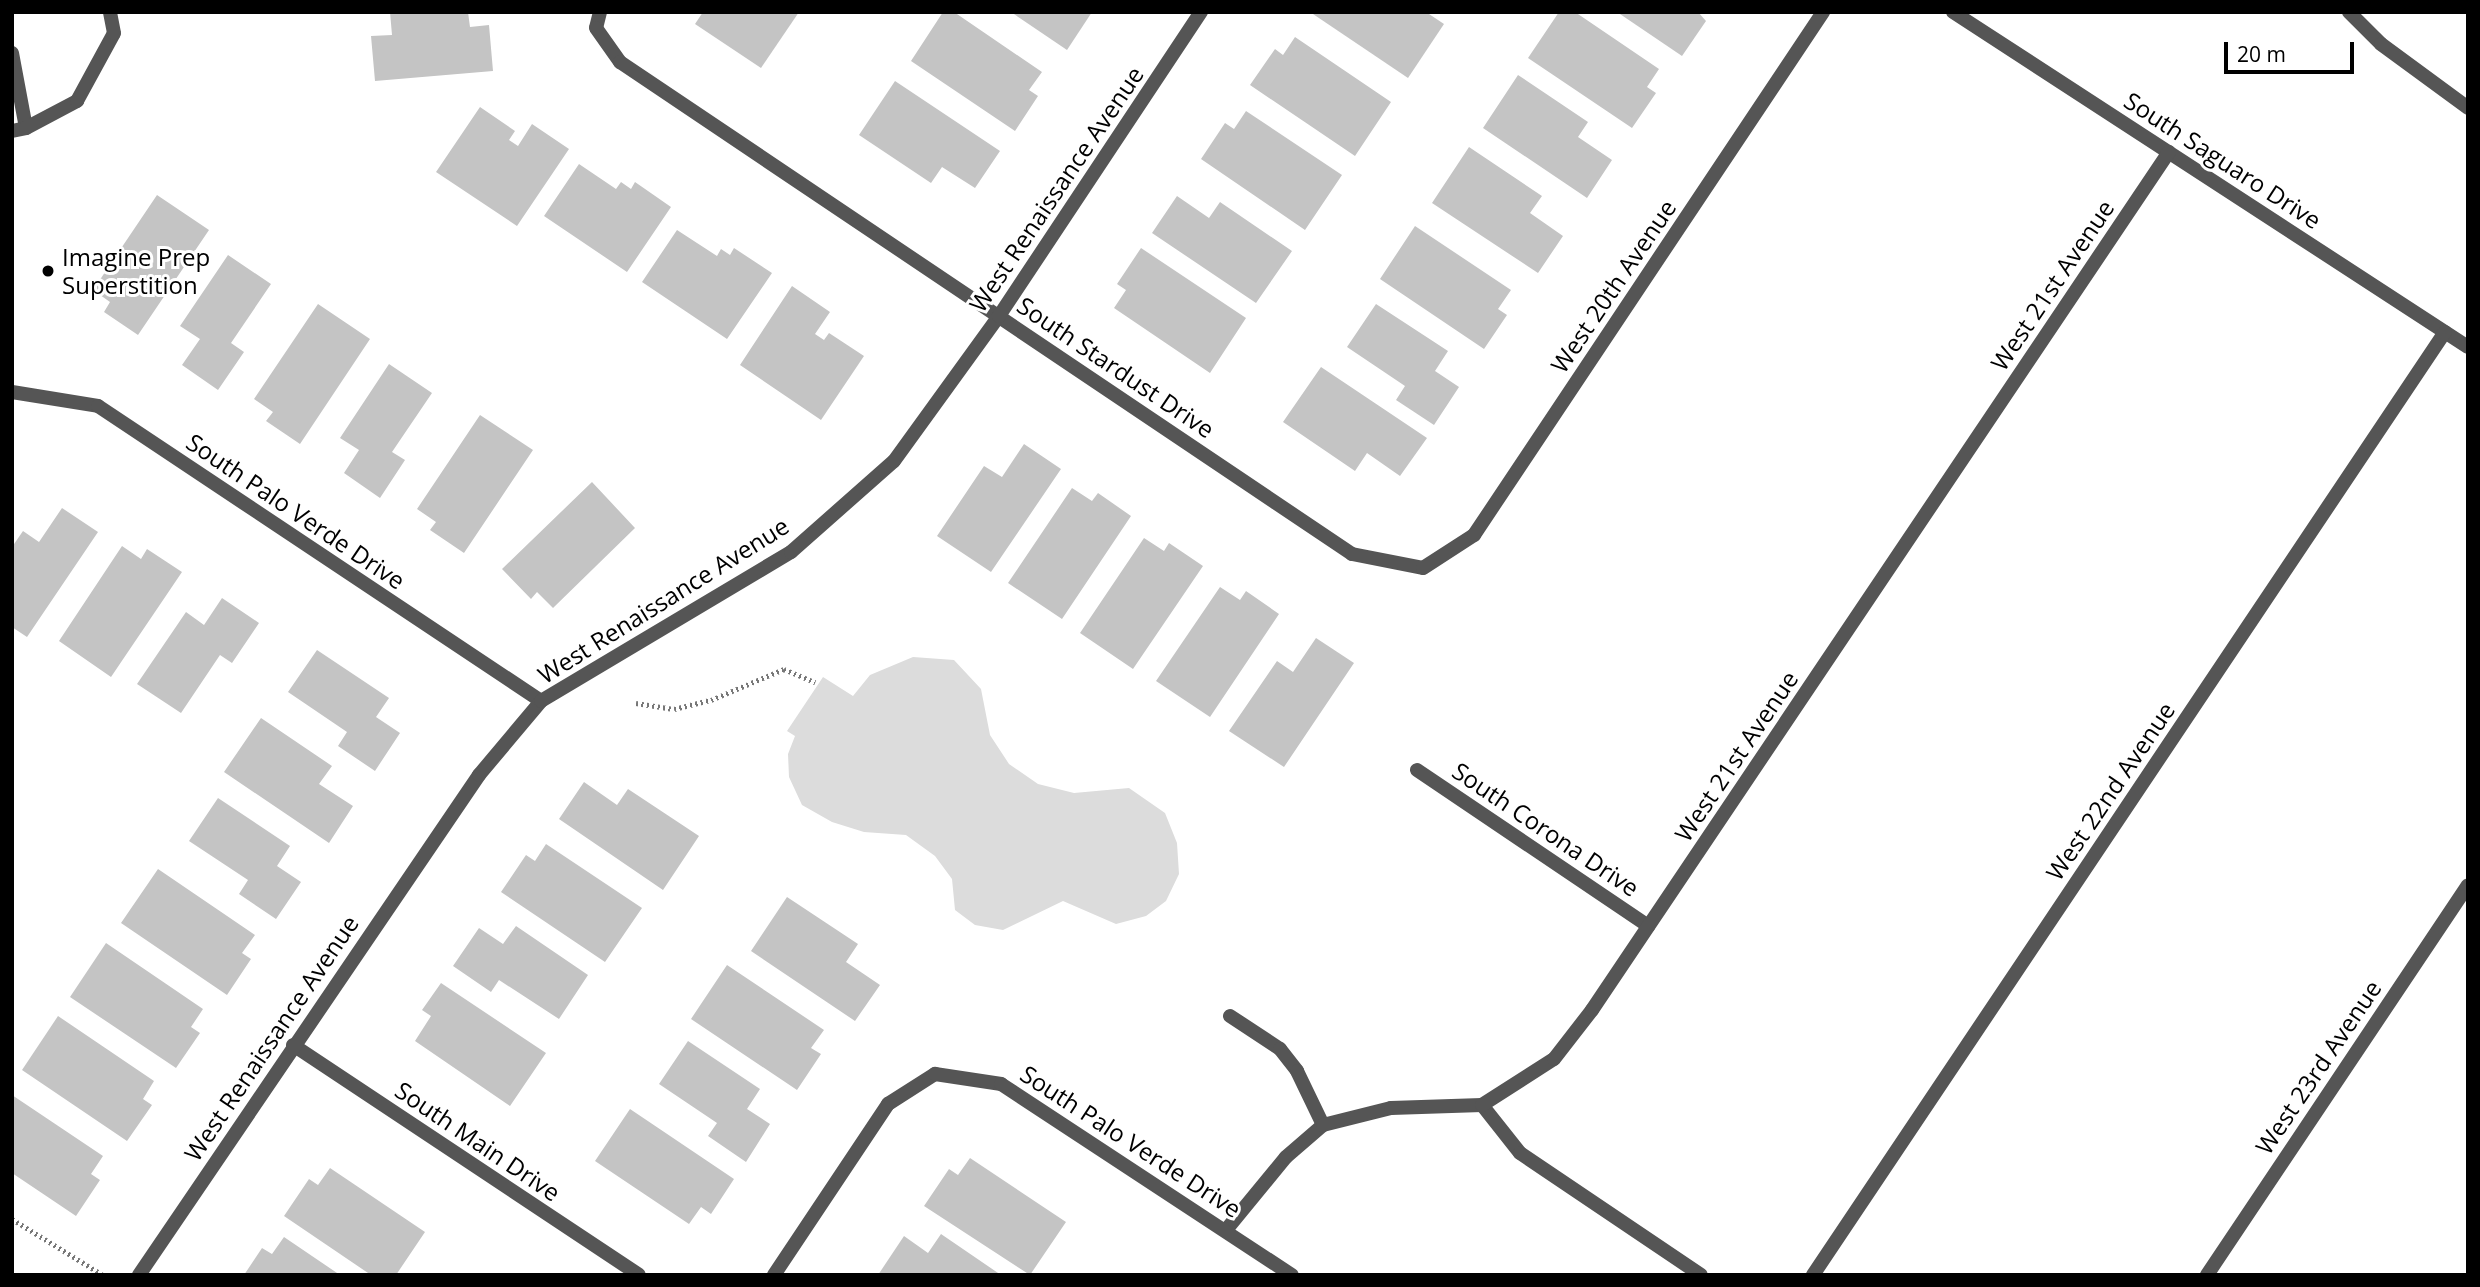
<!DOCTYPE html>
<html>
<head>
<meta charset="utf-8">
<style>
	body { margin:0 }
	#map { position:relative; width:2480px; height:1287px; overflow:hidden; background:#fff; font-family:"Open Sans",sans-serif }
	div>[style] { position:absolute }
	.green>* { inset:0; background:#dcdcdc }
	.building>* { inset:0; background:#c4c4c4 }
	.path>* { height:4.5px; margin-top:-2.25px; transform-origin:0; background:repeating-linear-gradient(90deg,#777 0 2px,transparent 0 5.5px) }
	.service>* { height:14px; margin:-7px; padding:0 7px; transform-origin:7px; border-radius:7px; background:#555 }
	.minor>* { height:14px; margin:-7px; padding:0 7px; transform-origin:7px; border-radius:7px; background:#555 }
	.dots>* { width:19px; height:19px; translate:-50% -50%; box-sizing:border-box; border:4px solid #fff; border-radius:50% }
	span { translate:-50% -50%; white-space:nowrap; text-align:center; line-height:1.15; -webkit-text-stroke:6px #fff; paint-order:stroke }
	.street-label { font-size:24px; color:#000 }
	.poi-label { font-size:24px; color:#000 }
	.left { translate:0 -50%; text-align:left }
	.frame { position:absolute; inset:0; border:14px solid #000; pointer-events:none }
	.scale { position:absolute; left:2224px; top:42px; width:130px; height:32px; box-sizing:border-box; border:4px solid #000; border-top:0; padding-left:9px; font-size:21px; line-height:24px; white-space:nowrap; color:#000; -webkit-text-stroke:5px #fff; paint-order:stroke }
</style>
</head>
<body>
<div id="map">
	<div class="green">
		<div style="clip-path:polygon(913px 657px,954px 660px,981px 689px,990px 735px,1009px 764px,1038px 784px,1074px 793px,1129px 788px,1165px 813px,1177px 843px,1179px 874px,1166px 901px,1146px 916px,1116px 924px,1063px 901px,1003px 930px,975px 925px,955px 910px,952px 879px,935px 856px,906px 835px,864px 832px,832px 822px,802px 805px,789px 777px,788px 754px,795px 736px,787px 731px,823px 677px,853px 696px,870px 675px)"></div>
	</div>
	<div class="building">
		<div style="clip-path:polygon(390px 12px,468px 12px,470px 27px,489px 25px,493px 71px,375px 81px,371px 36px,392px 35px)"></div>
		<div style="clip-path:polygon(703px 12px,799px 12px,761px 68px,695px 24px)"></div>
		<div style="clip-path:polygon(943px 12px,954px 12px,1042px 72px,1029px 90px,1038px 96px,1015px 131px,911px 61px)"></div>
		<div style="clip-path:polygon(1011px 12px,1092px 12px,1067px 50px)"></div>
		<div style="clip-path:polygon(1310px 12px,1426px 12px,1444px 24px,1408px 78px)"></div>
		<div style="clip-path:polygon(1559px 12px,1575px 12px,1659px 69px,1647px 87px,1656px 93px,1632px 128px,1528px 58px)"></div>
		<div style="clip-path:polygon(1617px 12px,1698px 12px,1706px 21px,1682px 56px)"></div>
		<div style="clip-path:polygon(1295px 37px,1391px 102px,1355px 156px,1250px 85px,1275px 49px,1283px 55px)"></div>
		<div style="clip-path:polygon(1518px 75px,1588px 122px,1578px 137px,1612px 160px,1587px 198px,1483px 128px)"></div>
		<div style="clip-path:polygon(895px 81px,1000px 151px,975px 188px,942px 167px,931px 183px,859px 135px)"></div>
		<div style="clip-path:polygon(480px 107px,515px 131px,509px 140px,518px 146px,532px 124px,569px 149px,517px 226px,436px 172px)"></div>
		<div style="clip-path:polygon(1246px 111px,1342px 175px,1305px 230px,1201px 159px,1225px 123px,1234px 129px)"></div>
		<div style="clip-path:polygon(1469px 147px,1542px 196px,1530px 213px,1563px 236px,1538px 273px,1432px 203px)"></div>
		<div style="clip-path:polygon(579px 164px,616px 189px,621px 182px,631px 189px,635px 182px,671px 207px,627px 272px,544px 216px)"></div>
		<div style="clip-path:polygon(157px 195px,209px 230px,138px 335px,104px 312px,110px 302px,93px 290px)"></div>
		<div style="clip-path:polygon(1177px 196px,1209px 218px,1220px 202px,1292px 251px,1256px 303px,1152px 233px)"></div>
		<div style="clip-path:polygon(1415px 226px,1511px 290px,1498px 309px,1507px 315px,1484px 349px,1380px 279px)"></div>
		<div style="clip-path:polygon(677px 230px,717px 256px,721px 249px,730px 255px,734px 248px,772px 273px,727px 339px,642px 282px)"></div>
		<div style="clip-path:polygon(1141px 248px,1246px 318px,1210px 373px,1114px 308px,1126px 290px,1117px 284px)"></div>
		<div style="clip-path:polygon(228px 255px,271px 284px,231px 343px,244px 352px,218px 390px,182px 365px,200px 339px,180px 326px)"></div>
		<div style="clip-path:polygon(792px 286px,830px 312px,815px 334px,824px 340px,829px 333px,864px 356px,821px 420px,740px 365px)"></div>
		<div style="clip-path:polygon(318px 304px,370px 339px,300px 444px,266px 421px,273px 412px,254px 399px)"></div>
		<div style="clip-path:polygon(1376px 304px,1448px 351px,1435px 371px,1459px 387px,1434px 425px,1396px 400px,1405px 386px,1347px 347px)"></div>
		<div style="clip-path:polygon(389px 364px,432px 393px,392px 452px,405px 460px,380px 498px,344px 473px,359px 450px,340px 438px)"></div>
		<div style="clip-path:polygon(1321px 367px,1427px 438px,1400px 476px,1367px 453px,1355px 471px,1283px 422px)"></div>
		<div style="clip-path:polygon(480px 415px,533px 450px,464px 553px,430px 530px,436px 522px,417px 509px)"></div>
		<div style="clip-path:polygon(1024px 444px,1061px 469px,991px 572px,937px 536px,984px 466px,1002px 477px)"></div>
		<div style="clip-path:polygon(592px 482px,635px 528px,553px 608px,537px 592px,531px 599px,502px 569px)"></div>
		<div style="clip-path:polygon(1072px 488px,1092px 501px,1098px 493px,1131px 516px,1062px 619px,1008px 583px)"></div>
		<div style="clip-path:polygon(62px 508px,98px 532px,27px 637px,12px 627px,12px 547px,23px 531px,39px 542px)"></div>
		<div style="clip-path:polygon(1144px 538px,1164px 551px,1169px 543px,1203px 566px,1133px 669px,1080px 633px)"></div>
		<div style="clip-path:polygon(122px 546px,141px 559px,147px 549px,182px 572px,111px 677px,59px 641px)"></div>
		<div style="clip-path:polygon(1220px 587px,1240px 600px,1246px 591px,1279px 614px,1210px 717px,1156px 681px)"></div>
		<div style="clip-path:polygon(222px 598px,259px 623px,232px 663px,220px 655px,181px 713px,137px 684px,186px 612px,204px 625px)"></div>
		<div style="clip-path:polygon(1316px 638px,1354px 663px,1284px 767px,1229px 731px,1277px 661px,1293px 672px)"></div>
		<div style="clip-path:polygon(317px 650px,389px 698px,376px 717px,400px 733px,375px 771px,338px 746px,347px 732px,288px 692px)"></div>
		<div style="clip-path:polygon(261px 718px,332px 766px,319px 784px,353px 806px,329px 843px,224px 772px)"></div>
		<div style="clip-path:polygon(584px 782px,617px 805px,628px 789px,699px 836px,663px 890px,559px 819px)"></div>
		<div style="clip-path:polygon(218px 798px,290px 846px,277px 866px,301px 882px,276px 919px,239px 894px,248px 880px,189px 841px)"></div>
		<div style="clip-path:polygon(546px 844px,642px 908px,605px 962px,501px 892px,526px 855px,535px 861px)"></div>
		<div style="clip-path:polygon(158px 869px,255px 935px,242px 953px,251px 959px,227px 995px,121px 923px)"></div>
		<div style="clip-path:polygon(787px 897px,858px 944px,846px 962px,880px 985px,855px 1021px,751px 951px)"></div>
		<div style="clip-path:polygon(516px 926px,588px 975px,559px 1019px,499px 980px,491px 992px,453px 966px,479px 928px,503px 944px)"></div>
		<div style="clip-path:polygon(106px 943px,203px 1009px,191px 1027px,200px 1033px,176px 1068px,70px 997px)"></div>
		<div style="clip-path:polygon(727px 965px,824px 1030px,811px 1048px,821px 1054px,797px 1090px,691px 1019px)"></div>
		<div style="clip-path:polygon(441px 983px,546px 1053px,510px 1106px,415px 1041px,431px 1016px,422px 1010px)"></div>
		<div style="clip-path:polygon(58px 1016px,154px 1081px,143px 1099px,152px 1105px,127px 1141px,22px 1070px)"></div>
		<div style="clip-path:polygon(688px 1041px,760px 1089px,747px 1109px,770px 1124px,746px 1162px,708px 1136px,717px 1123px,659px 1084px)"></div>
		<div style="clip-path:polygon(12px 1095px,103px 1156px,91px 1174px,100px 1180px,76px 1216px,12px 1173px)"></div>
		<div style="clip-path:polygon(630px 1109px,734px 1179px,711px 1214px,701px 1207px,689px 1224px,595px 1161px)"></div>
		<div style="clip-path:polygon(970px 1158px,1066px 1222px,1030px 1275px,924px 1206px,949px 1169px,958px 1175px)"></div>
		<div style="clip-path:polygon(330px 1168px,425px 1232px,396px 1275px,371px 1275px,284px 1216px,309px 1179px,318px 1185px)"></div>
		<div style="clip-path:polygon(941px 1234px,1001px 1275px,878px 1275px,904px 1236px,928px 1253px)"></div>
		<div style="clip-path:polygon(284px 1237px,340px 1275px,244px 1275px,262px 1248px,272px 1254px)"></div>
	</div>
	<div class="path">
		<div style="left:636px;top:703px;width:38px;rotate:9deg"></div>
		<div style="left:674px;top:709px;width:38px;rotate:-14deg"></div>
		<div style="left:711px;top:700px;width:79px;rotate:-23deg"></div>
		<div style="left:784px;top:669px;width:34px;rotate:23deg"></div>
		<div style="left:12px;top:1219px;width:107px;rotate:31.6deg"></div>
	</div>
	<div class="service">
		<div style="left:2349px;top:12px;width:45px;rotate:45deg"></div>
		<div style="left:2381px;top:44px;width:108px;rotate:36.3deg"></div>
		<div style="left:12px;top:53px;width:76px;rotate:79.4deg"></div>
		<div style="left:12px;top:131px;width:14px;rotate:-12deg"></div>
		<div style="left:26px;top:128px;width:58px;rotate:-27.9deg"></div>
		<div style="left:77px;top:101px;width:77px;rotate:-61.4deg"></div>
		<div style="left:114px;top:33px;width:21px;rotate:-101deg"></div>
	</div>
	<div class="minor">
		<div style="left:600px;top:12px;width:16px;rotate:104deg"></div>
		<div style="left:596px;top:28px;width:42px;rotate:54.8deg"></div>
		<div style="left:620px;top:62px;width:882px;rotate:33.91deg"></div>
		<div style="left:1352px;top:554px;width:72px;rotate:11.2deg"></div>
		<div style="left:1423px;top:568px;width:61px;rotate:-32.9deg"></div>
		<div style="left:1474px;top:535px;width:629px;rotate:-56.28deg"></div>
		<div style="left:1953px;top:12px;width:614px;rotate:33.04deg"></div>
		<div style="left:12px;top:392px;width:87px;rotate:9.2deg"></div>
		<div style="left:98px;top:406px;width:532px;rotate:33.66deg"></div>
		<div style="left:1417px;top:770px;width:279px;rotate:34deg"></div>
		<div style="left:1230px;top:1016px;width:60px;rotate:33.4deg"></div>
		<div style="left:1280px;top:1049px;width:28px;rotate:52deg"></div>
		<div style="left:1297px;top:1071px;width:60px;rotate:64.3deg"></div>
		<div style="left:293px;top:1045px;width:415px;rotate:33.6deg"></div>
		<div style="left:1482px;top:1105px;width:61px;rotate:51.6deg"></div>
		<div style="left:1520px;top:1153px;width:218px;rotate:34deg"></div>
		<div style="left:1226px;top:1230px;width:94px;rotate:-50.6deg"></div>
		<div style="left:1286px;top:1157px;width:49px;rotate:-40.9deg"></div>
		<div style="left:1323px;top:1125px;width:70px;rotate:-14deg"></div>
		<div style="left:1391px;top:1108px;width:91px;rotate:-1.9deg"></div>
		<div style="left:1482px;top:1105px;width:85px;rotate:-32.6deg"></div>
		<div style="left:1554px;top:1059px;width:62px;rotate:-52.2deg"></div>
		<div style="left:1592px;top:1010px;width:1034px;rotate:-56.08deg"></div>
		<div style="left:139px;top:1275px;width:605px;rotate:-55.78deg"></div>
		<div style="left:479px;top:775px;width:97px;rotate:-50deg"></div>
		<div style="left:541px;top:701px;width:291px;rotate:-30.8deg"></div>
		<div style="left:791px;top:552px;width:137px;rotate:-41.5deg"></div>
		<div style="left:894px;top:461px;width:179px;rotate:-54.1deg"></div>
		<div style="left:999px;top:316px;width:365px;rotate:-56.4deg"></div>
		<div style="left:774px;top:1275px;width:206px;rotate:-56.3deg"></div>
		<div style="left:888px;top:1104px;width:56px;rotate:-32.6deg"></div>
		<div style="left:935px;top:1074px;width:67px;rotate:8.6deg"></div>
		<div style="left:1001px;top:1084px;width:348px;rotate:33.3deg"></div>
		<div style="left:1813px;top:1275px;width:1135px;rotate:-56.17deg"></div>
		<div style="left:2207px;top:1275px;width:469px;rotate:-56.2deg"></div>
	</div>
	<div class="dots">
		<div style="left:48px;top:271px;background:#000"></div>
	</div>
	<div class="street-label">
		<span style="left:2223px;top:160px;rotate:33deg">South Saguaro Drive</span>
		<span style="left:1056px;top:189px;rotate:-56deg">West Renaissance Avenue</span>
		<span style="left:2052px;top:285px;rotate:-56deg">West 21st Avenue</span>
		<span style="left:1613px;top:286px;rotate:-56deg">West 20th Avenue</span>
		<span style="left:1116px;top:367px;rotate:34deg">South Stardust Drive</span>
		<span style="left:296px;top:511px;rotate:34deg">South Palo Verde Drive</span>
		<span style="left:663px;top:600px;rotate:-32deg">West Renaissance Avenue</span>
		<span style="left:1736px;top:756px;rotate:-56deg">West 21st Avenue</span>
		<span style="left:2110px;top:791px;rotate:-56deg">West 22nd Avenue</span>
		<span style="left:1546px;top:829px;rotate:34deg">South Corona Drive</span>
		<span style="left:271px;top:1038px;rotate:-56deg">West Renaissance Avenue</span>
		<span style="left:2318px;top:1067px;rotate:-56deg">West 23rd Avenue</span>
		<span style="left:478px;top:1141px;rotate:34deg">South Main Drive</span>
		<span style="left:1131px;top:1141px;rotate:33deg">South Palo Verde Drive</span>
	</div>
	<div class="poi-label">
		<span class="left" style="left:62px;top:271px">Imagine Prep<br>Superstition</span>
	</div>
	<div class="frame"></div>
	<div class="scale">20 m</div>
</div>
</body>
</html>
